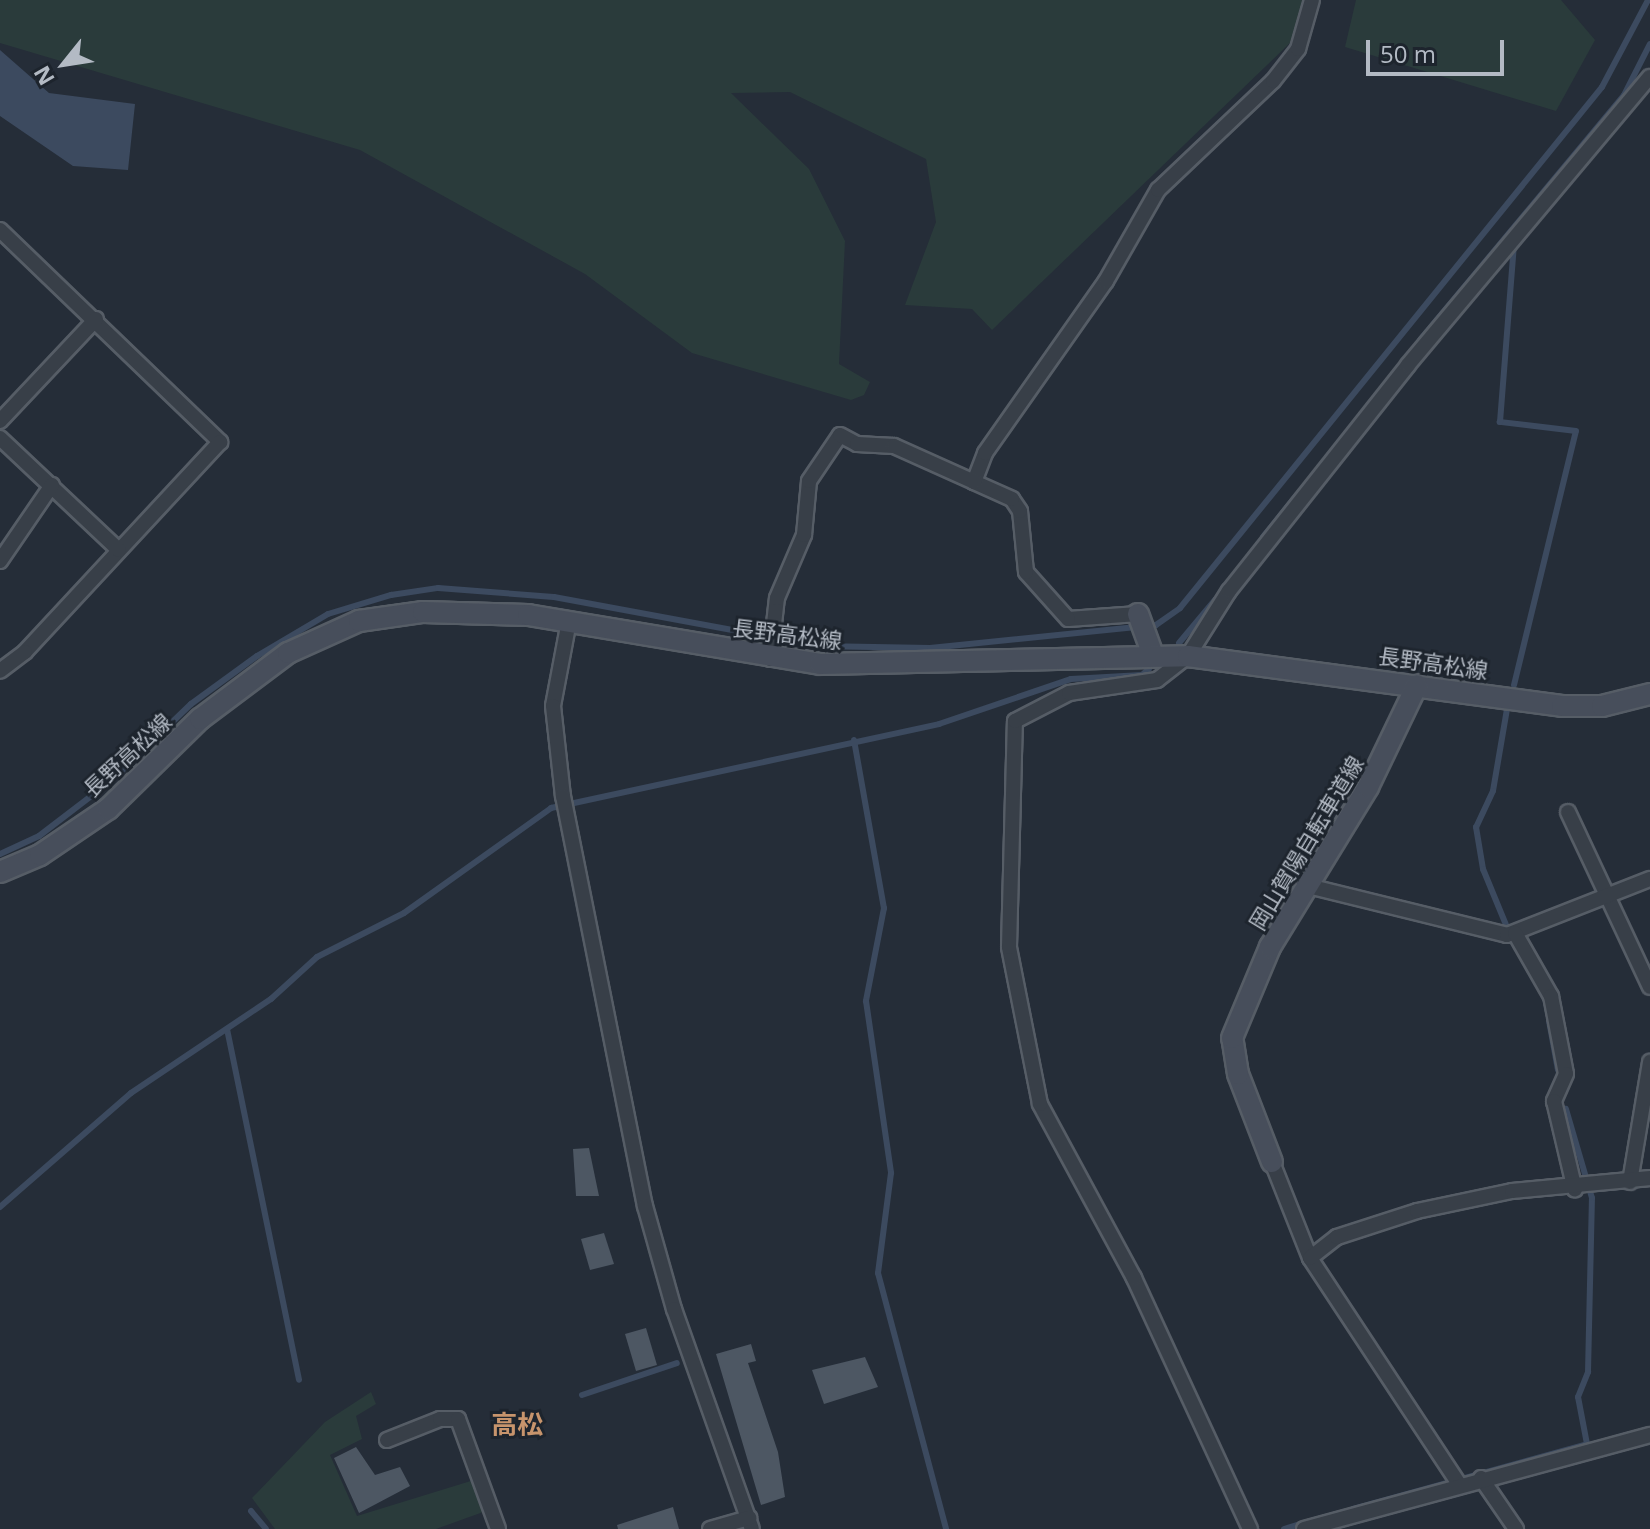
<!DOCTYPE html>
<html>
<head>
<meta charset="utf-8">
<style>
	body { margin:0 }
	#map { position:relative; width:1650px; height:1529px; overflow:hidden; background:#252d38; font-family:"Open Sans","Noto Sans JP",sans-serif }
	div>[style] { position:absolute }
	.green>* { inset:0; background:#2a3b3b }
	.water>* { inset:0; background:#3c4a5f }
	.stream>* { height:6px; margin:-3px; padding:0 3px; transform-origin:3px; border-radius:3px; background:#3c4a5f }
	.building>* { inset:0; background:#4d5763 }
	.roads { filter:drop-shadow(2px 0 #565d66) drop-shadow(-2px 0 #565d66) drop-shadow(0 2px #565d66) drop-shadow(0 -2px #565d66) }
	.street>* { height:14px; margin:-7px; padding:0 7px; transform-origin:7px; border-radius:7px; background:#383f48 }
	.secondary>* { height:20px; margin:-10px; padding:0 10px; transform-origin:10px; border-radius:10px; background:#474e5b }
	span { translate:-50% -50%; white-space:nowrap; text-align:center; line-height:1.15; -webkit-text-stroke:6px #1d242d; paint-order:stroke }
	.street-label { font-size:22px; color:#b3bac4 }
	.quarter-label { font-size:26px; color:#c7946c; font-weight:700 }
	.north { position:absolute; left:24px; top:24px; width:80px; height:80px; -webkit-text-stroke:6px #1d242d; paint-order:stroke; rotate:240deg; font-size:22px; font-weight:700; line-height:32px; text-align:center; color:#b3bac4 }
	.north::after { content:''; display:block; margin:auto; width:28px; height:36px; background:#b3bac4; clip-path:polygon(50% 0,100% 100%,50% 72%,0 100%) }
	.scale { position:absolute; left:1366px; top:40px; width:138px; height:36px; box-sizing:border-box; border:4px solid #b3bac4; border-top:0; padding-left:10px; font-size:24px; line-height:28px; white-space:nowrap; color:#b3bac4; -webkit-text-stroke:6px #1d242d; paint-order:stroke }
</style>
</head>
<body>
<div id="map">
	<div class="green">
		<div style="clip-path:polygon(0 0,1304px 0,1294px 39px,992px 330px,972px 309px,905px 305px,936px 222px,926px 159px,790px 92px,731px 93px,809px 169px,845px 241px,839px 364px,870px 382px,864px 395px,851px 400px,692px 353px,585px 274px,360px 150px,0 43px)"></div>
		<div style="clip-path:polygon(1356px 0,1561px 0,1595px 40px,1556px 111px,1345px 47px)"></div>
		<div style="clip-path:polygon(371px 1392px,376px 1404px,356px 1416px,362px 1439px,330px 1455px,357px 1516px,474px 1480px,486px 1511px,436px 1529px,275px 1529px,252px 1498px,325px 1422px)"></div>
	</div>
	<div class="water">
		<div style="clip-path:polygon(0 50px,49px 93px,135px 104px,128px 170px,73px 166px,0 116px)"></div>
	</div>
	<div class="stream">
		<div style="left:1420px;top:340px;width:319px;rotate:-50.2deg"></div>
		<div style="left:1624px;top:95px;width:57px;rotate:-63deg"></div>
		<div style="left:1263px;top:537px;width:53px;rotate:-51.2deg"></div>
		<div style="left:1179px;top:643px;width:56px;rotate:-50.1deg"></div>
		<div style="left:1514px;top:685px;width:261px;rotate:-76.3deg"></div>
		<div style="left:1576px;top:431px;width:77px;rotate:-173.2deg"></div>
		<div style="left:1500px;top:422px;width:178px;rotate:-85.5deg"></div>
		<div style="left:1507px;top:709px;width:83px;rotate:99.7deg"></div>
		<div style="left:1493px;top:791px;width:40px;rotate:115deg"></div>
		<div style="left:1476px;top:827px;width:43px;rotate:80.5deg"></div>
		<div style="left:1483px;top:869px;width:68px;rotate:67.6deg"></div>
		<div style="left:854px;top:740px;width:171px;rotate:79.9deg"></div>
		<div style="left:884px;top:908px;width:95px;rotate:101deg"></div>
		<div style="left:866px;top:1001px;width:174px;rotate:81.7deg"></div>
		<div style="left:891px;top:1173px;width:101px;rotate:97.4deg"></div>
		<div style="left:878px;top:1273px;width:265px;rotate:75.1deg"></div>
		<div style="left:0;top:854px;width:43px;rotate:-24.8deg"></div>
		<div style="left:39px;top:836px;width:91px;rotate:-37.4deg"></div>
		<div style="left:111px;top:781px;width:111px;rotate:-43.9deg"></div>
		<div style="left:191px;top:704px;width:82px;rotate:-36deg"></div>
		<div style="left:257px;top:656px;width:82px;rotate:-30.6deg"></div>
		<div style="left:328px;top:614px;width:66px;rotate:-16.8deg"></div>
		<div style="left:391px;top:595px;width:48px;rotate:-8.5deg"></div>
		<div style="left:438px;top:588px;width:116px;rotate:4.4deg"></div>
		<div style="left:554px;top:597px;width:269px;rotate:10.5deg"></div>
		<div style="left:818px;top:646px;width:112px;rotate:1deg"></div>
		<div style="left:930px;top:648px;width:227px;rotate:-5.8deg"></div>
		<div style="left:1156px;top:625px;width:29px;rotate:-35deg"></div>
		<div style="left:1180px;top:608px;width:670px;rotate:-50.99deg"></div>
		<div style="left:1602px;top:87px;width:98px;rotate:-62.1deg"></div>
		<div style="left:1549px;top:1021px;width:50px;rotate:79.6deg"></div>
		<div style="left:227px;top:1029px;width:358px;rotate:78.4deg"></div>
		<div style="left:0;top:1207px;width:174px;rotate:-41deg"></div>
		<div style="left:131px;top:1093px;width:169px;rotate:-33.9deg"></div>
		<div style="left:271px;top:999px;width:62px;rotate:-42.4deg"></div>
		<div style="left:317px;top:957px;width:97px;rotate:-26.8deg"></div>
		<div style="left:404px;top:913px;width:181px;rotate:-35.5deg"></div>
		<div style="left:551px;top:808px;width:397px;rotate:-12.2deg"></div>
		<div style="left:939px;top:724px;width:139px;rotate:-18.8deg"></div>
		<div style="left:1071px;top:679px;width:71px;rotate:-3.2deg"></div>
		<div style="left:1142px;top:675px;width:9px;rotate:-41deg"></div>
		<div style="left:582px;top:1395px;width:100px;rotate:-18.6deg"></div>
		<div style="left:1353px;top:1509px;width:243px;rotate:-15.5deg"></div>
		<div style="left:1587px;top:1444px;width:48px;rotate:-100.8deg"></div>
		<div style="left:1578px;top:1397px;width:27px;rotate:-68deg"></div>
		<div style="left:1588px;top:1372px;width:174px;rotate:-88.7deg"></div>
		<div style="left:1592px;top:1198px;width:93px;rotate:-106.3deg"></div>
		<div style="left:251px;top:1511px;width:23px;rotate:50deg"></div>
		<div style="left:1284px;top:1529px;width:21px;rotate:-17deg"></div>
	</div>
	<div class="building">
		<div style="clip-path:polygon(589px 1148px,599px 1196px,576px 1196px,573px 1149px)"></div>
		<div style="clip-path:polygon(604px 1233px,614px 1264px,590px 1270px,581px 1239px)"></div>
		<div style="clip-path:polygon(646px 1328px,657px 1365px,636px 1371px,625px 1334px)"></div>
		<div style="clip-path:polygon(751px 1344px,756px 1361px,748px 1363px,778px 1452px,785px 1497px,761px 1505px,716px 1354px)"></div>
		<div style="clip-path:polygon(865px 1357px,878px 1387px,824px 1404px,812px 1370px)"></div>
		<div style="clip-path:polygon(356px 1447px,375px 1475px,400px 1467px,410px 1486px,359px 1513px,334px 1458px)"></div>
		<div style="clip-path:polygon(673px 1507px,679px 1529px,618px 1529px,617px 1525px)"></div>
	</div>
	<div class="roads">
		<div class="street">
			<div style="left:0;top:230px;width:306px;rotate:43.9deg"></div>
			<div style="left:220px;top:442px;width:287px;rotate:132.9deg"></div>
			<div style="left:25px;top:652px;width:31px;rotate:143deg"></div>
			<div style="left:0;top:421px;width:140px;rotate:-46.7deg"></div>
			<div style="left:0;top:438px;width:163px;rotate:43.3deg"></div>
			<div style="left:0;top:561px;width:92px;rotate:-55.6deg"></div>
			<div style="left:1138px;top:614px;width:70px;rotate:175.9deg"></div>
			<div style="left:1068px;top:619px;width:63px;rotate:-131.8deg"></div>
			<div style="left:1026px;top:572px;width:61px;rotate:-95.6deg"></div>
			<div style="left:1020px;top:511px;width:14px;rotate:-124deg"></div>
			<div style="left:1012px;top:499px;width:42px;rotate:-155.9deg"></div>
			<div style="left:974px;top:482px;width:31px;rotate:-69deg"></div>
			<div style="left:985px;top:453px;width:210px;rotate:-54.9deg"></div>
			<div style="left:1106px;top:281px;width:105px;rotate:-60.3deg"></div>
			<div style="left:1158px;top:190px;width:158px;rotate:-43.5deg"></div>
			<div style="left:1273px;top:81px;width:41px;rotate:-52deg"></div>
			<div style="left:1298px;top:49px;width:51px;rotate:-74.1deg"></div>
			<div style="left:569px;top:621px;width:86px;rotate:100.7deg"></div>
			<div style="left:553px;top:706px;width:91px;rotate:83.7deg"></div>
			<div style="left:563px;top:796px;width:418px;rotate:78.7deg"></div>
			<div style="left:645px;top:1206px;width:107px;rotate:74.3deg"></div>
			<div style="left:674px;top:1309px;width:233px;rotate:70.5deg"></div>
			<div style="left:770px;top:659px;width:61px;rotate:-83.5deg"></div>
			<div style="left:777px;top:598px;width:69px;rotate:-66.8deg"></div>
			<div style="left:804px;top:535px;width:54px;rotate:-84.7deg"></div>
			<div style="left:809px;top:481px;width:55px;rotate:-56deg"></div>
			<div style="left:840px;top:435px;width:19px;rotate:28deg"></div>
			<div style="left:857px;top:444px;width:37px;rotate:3deg"></div>
			<div style="left:894px;top:446px;width:88px;rotate:24.2deg"></div>
			<div style="left:1568px;top:812px;width:193px;rotate:64.9deg"></div>
			<div style="left:1304px;top:885px;width:209px;rotate:13.8deg"></div>
			<div style="left:1507px;top:935px;width:154px;rotate:-21.4deg"></div>
			<div style="left:1515px;top:933px;width:73px;rotate:60.3deg"></div>
			<div style="left:1551px;top:996px;width:79px;rotate:79.1deg"></div>
			<div style="left:1566px;top:1074px;width:30px;rotate:114deg"></div>
			<div style="left:1554px;top:1101px;width:91px;rotate:76.7deg"></div>
			<div style="left:1272px;top:1162px;width:103px;rotate:68.4deg"></div>
			<div style="left:1310px;top:1258px;width:271px;rotate:56.6deg"></div>
			<div style="left:1630px;top:1182px;width:122px;rotate:-80.5deg"></div>
			<div style="left:1310px;top:1258px;width:34px;rotate:-38deg"></div>
			<div style="left:1337px;top:1237px;width:84px;rotate:-18deg"></div>
			<div style="left:1417px;top:1211px;width:97px;rotate:-11.9deg"></div>
			<div style="left:1512px;top:1191px;width:139px;rotate:-5.4deg"></div>
			<div style="left:387px;top:1440px;width:57px;rotate:-21.6deg"></div>
			<div style="left:440px;top:1419px;width:18px"></div>
			<div style="left:458px;top:1419px;width:117px;rotate:70deg"></div>
			<div style="left:1481px;top:1478px;width:62px;rotate:55.5deg"></div>
			<div style="left:710px;top:1529px;width:41px;rotate:-15.8deg"></div>
			<div style="left:1250px;top:1529px;width:277px;rotate:-114.8deg"></div>
			<div style="left:1134px;top:1278px;width:198px;rotate:-118.4deg"></div>
			<div style="left:1040px;top:1104px;width:160px;rotate:-101.2deg"></div>
			<div style="left:1009px;top:947px;width:226px;rotate:-88.5deg"></div>
			<div style="left:1015px;top:721px;width:61px;rotate:-27.4deg"></div>
			<div style="left:1069px;top:693px;width:89px;rotate:-8.4deg"></div>
			<div style="left:1157px;top:680px;width:39px;rotate:-38deg"></div>
			<div style="left:1188px;top:656px;width:77px;rotate:-57.8deg"></div>
			<div style="left:1229px;top:591px;width:288px;rotate:-51.6deg"></div>
			<div style="left:1408px;top:365px;width:376px;rotate:-50deg"></div>
			<div style="left:1304px;top:1529px;width:359px;rotate:-15.2deg"></div>
		</div>
		<div class="secondary">
			<div style="left:1138px;top:614px;width:44px;rotate:69.9deg"></div>
			<div style="left:0;top:872px;width:43px;rotate:-23deg"></div>
			<div style="left:40px;top:855px;width:82px;rotate:-34.1deg"></div>
			<div style="left:108px;top:809px;width:129px;rotate:-44.4deg"></div>
			<div style="left:200px;top:719px;width:110px;rotate:-36.9deg"></div>
			<div style="left:288px;top:653px;width:78px;rotate:-24.3deg"></div>
			<div style="left:359px;top:621px;width:65px;rotate:-8deg"></div>
			<div style="left:423px;top:612px;width:105px;rotate:1.6deg"></div>
			<div style="left:528px;top:615px;width:296px;rotate:9.5deg"></div>
			<div style="left:820px;top:664px;width:368px;rotate:-1.2deg"></div>
			<div style="left:1188px;top:656px;width:377px;rotate:7.6deg"></div>
			<div style="left:1562px;top:706px;width:40px"></div>
			<div style="left:1602px;top:706px;width:49px;rotate:-14deg"></div>
			<div style="left:1272px;top:1162px;width:94px;rotate:-111.1deg"></div>
			<div style="left:1238px;top:1074px;width:36px;rotate:-99deg"></div>
			<div style="left:1232px;top:1038px;width:99px;rotate:-67.3deg"></div>
			<div style="left:1270px;top:947px;width:188px;rotate:-58.5deg"></div>
			<div style="left:1368px;top:787px;width:113px;rotate:-64.3deg"></div>
		</div>
	</div>
	<div class="street-label">
		<span style="left:787px;top:634px;rotate:7deg">長野高松線</span>
		<span style="left:1433px;top:663px;rotate:8deg">長野高松線</span>
		<span style="left:127px;top:755px;rotate:-43deg">長野高松線</span>
		<span style="left:1306px;top:843px;rotate:-59deg">岡山賀陽自転車道線</span>
	</div>
	<div class="quarter-label">
		<span style="left:517px;top:1425px">高松</span>
	</div>
	<div class="north">N</div>
	<div class="scale">50 m</div>
</div>
</body>
</html>
